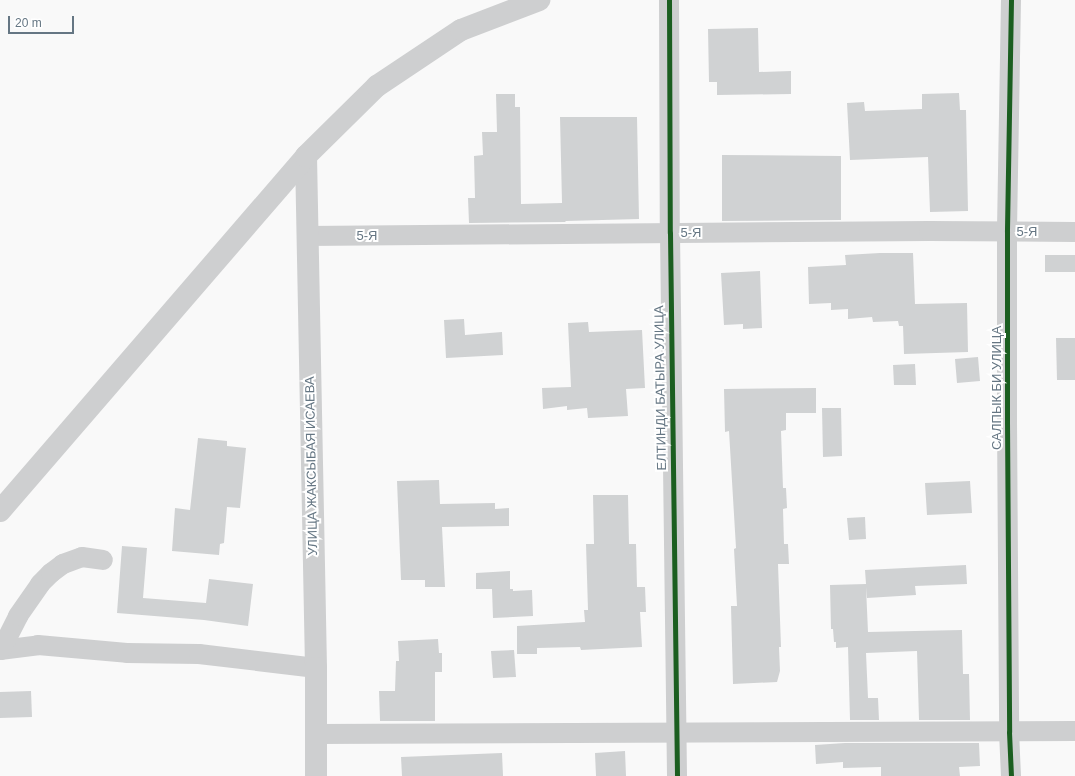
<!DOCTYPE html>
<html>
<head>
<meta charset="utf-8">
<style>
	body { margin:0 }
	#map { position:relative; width:1075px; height:776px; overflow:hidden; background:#f9f9f9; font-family:Helvetica,sans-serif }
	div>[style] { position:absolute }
	.building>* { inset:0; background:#d0d2d3 }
	.minor>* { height:20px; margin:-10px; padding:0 10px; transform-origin:10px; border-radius:10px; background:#cecfd0 }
	.tertiary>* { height:22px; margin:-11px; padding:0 11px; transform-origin:11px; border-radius:11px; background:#cecfd0 }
	.cycleway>* { height:5px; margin:-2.5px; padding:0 2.5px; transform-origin:2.5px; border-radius:2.5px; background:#1b5e20 }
	span { translate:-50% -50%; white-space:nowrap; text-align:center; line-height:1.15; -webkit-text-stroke:4px #fff; paint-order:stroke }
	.street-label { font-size:13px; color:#657683 }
	.scale { position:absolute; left:8px; top:16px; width:66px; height:18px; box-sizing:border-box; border:2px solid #657683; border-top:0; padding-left:5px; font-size:12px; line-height:14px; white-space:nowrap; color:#657683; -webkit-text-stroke:3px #fff; paint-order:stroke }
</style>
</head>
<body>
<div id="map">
	<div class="building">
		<div style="clip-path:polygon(758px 28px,759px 72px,791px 71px,791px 94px,717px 95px,717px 82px,709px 82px,708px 29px)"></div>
		<div style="clip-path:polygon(959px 93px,960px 110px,966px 110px,968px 211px,930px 212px,928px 157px,850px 160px,847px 103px,864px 102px,865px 111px,922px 109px,922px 94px)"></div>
		<div style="clip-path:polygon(496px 94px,515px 94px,515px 107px,520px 107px,521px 204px,562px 203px,560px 117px,637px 117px,639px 219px,566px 221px,565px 222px,469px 223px,468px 198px,475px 198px,474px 156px,483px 155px,482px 132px,497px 132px)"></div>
		<div style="clip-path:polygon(722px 155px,841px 156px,841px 220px,722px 221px)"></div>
		<div style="clip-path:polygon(880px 253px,913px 253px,915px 304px,967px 303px,968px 352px,904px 354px,903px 326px,899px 326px,898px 321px,873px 322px,872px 317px,848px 319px,848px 309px,831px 310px,831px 303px,809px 304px,808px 267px,846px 265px,845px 255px)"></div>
		<div style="clip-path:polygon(1045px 255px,1075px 255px,1075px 272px,1045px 272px)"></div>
		<div style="clip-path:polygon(760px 271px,762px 328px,743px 329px,743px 324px,724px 325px,721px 273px)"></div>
		<div style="clip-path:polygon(464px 319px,465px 335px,502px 332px,503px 355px,446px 358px,444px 320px)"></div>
		<div style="clip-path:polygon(588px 322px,589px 332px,642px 330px,645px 388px,626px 389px,628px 416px,588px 418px,587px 408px,567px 410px,567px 406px,543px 409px,542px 388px,571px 387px,568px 323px)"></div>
		<div style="clip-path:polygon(1056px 338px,1075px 338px,1075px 380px,1057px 380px)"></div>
		<div style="clip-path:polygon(978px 357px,980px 381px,957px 383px,955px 359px)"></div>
		<div style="clip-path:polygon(915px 364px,916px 385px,894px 385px,893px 365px)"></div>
		<div style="clip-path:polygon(816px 388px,816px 413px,786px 413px,786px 430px,781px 431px,783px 488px,786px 488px,787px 508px,783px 509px,784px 544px,788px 544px,789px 564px,778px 564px,781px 647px,779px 647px,780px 671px,777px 682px,733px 684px,731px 606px,737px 606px,734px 549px,736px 548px,729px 431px,725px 432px,724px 389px)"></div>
		<div style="clip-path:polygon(822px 408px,841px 408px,842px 456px,823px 457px)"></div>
		<div style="clip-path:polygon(198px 438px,227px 441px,227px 446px,246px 448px,240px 508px,227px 507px,224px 543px,220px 544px,219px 555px,172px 551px,175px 508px,190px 510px)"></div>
		<div style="clip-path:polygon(439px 480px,440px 504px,495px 503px,495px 509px,509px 508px,509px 526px,442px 527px,445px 587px,425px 587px,425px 580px,401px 580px,397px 481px)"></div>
		<div style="clip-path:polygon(970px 481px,972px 513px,927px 515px,925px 483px)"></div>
		<div style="clip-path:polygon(593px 495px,628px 495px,629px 544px,636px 544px,637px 587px,645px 587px,646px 612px,640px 612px,642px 647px,581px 650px,580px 647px,537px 648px,537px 654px,517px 654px,517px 626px,585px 622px,584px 610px,588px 610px,586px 544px,594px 544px)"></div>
		<div style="clip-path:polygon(865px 517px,866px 539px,849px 540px,847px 518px)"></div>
		<div style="clip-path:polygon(122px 546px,147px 548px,143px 598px,206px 603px,209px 579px,253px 584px,248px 626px,204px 620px,117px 613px)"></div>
		<div style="clip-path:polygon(966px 565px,967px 584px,915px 586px,916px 595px,867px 598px,866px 587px,868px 632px,962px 630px,963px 674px,969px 674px,970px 720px,919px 720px,917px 651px,866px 653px,868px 698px,878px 698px,879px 720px,850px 720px,848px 647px,836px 648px,836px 642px,834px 642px,833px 629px,831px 629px,830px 585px,866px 584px,865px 570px)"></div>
		<div style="clip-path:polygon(510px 571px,510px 589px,513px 589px,513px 591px,532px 590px,533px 616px,493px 618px,492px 589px,476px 589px,476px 573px)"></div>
		<div style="clip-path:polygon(438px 639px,439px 653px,442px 653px,442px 672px,435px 672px,435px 721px,380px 721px,379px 691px,395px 691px,396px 661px,399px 661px,398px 641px)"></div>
		<div style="clip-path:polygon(514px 650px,516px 677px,493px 678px,491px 651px)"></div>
		<div style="clip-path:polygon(31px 691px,32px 717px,0 718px,0 692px)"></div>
		<div style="clip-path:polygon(845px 743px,979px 743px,980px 766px,959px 767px,960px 776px,881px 776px,881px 767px,843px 768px,843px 762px,816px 764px,815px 745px)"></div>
		<div style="clip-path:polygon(625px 751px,626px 776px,596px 776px,595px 753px)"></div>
		<div style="clip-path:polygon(502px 753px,503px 776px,402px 776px,401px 757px)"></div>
	</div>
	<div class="minor">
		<div style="left:669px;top:0;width:233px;rotate:89.8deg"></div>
		<div style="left:670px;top:233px;width:543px;rotate:89.26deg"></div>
		<div style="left:1011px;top:0;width:232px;rotate:91deg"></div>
		<div style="left:1007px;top:232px;width:190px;rotate:90deg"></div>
		<div style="left:1007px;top:422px;width:310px;rotate:89.6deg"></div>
		<div style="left:1009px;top:732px;width:44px;rotate:87.4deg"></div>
		<div style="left:307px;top:236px;width:622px;rotate:-0.46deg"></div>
		<div style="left:929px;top:231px;width:146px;rotate:0.4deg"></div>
		<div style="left:0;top:650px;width:38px;rotate:-7deg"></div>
		<div style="left:38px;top:645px;width:89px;rotate:5.1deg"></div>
		<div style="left:127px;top:653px;width:72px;rotate:0.8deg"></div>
		<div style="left:199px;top:654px;width:118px;rotate:6.8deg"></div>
		<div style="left:1px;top:650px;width:38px;rotate:-63deg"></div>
		<div style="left:18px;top:616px;width:39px;rotate:-55deg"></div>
		<div style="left:40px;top:584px;width:16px;rotate:-45deg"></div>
		<div style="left:51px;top:573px;width:15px;rotate:-37deg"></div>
		<div style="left:63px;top:564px;width:20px;rotate:-20deg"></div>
		<div style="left:82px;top:557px;width:21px;rotate:8deg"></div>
		<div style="left:316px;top:734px;width:759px;rotate:-0.23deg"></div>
	</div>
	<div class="tertiary">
		<div style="left:306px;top:156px;width:512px;rotate:88.88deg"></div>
		<div style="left:316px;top:668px;width:108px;rotate:90deg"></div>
		<div style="left:0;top:511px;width:469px;rotate:-49.2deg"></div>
		<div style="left:306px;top:156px;width:100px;rotate:-44.6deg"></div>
		<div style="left:377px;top:86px;width:101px;rotate:-33.7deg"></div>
		<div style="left:461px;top:30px;width:84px;rotate:-21deg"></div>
	</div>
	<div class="cycleway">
		<div style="left:669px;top:0;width:233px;rotate:89.8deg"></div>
		<div style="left:670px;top:233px;width:543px;rotate:89.26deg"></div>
		<div style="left:1011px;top:0;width:232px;rotate:91deg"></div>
		<div style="left:1007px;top:232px;width:190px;rotate:90deg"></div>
		<div style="left:1007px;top:422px;width:310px;rotate:89.6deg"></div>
		<div style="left:1009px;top:732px;width:44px;rotate:87.4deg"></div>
	</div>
	<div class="street-label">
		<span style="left:1027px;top:232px">5-Я</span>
		<span style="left:691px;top:233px">5-Я</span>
		<span style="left:367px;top:236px">5-Я</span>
		<span style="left:661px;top:388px;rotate:-91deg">ЕЛТИНДИ БАТЫРА УЛИЦА</span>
		<span style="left:997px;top:388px;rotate:-90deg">САЛПЫК БИ УЛИЦА</span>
		<span style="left:312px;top:466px;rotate:-91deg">УЛИЦА ЖАКСЫБАЯ ИСАЕВА</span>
	</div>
	<div class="scale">20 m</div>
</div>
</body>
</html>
